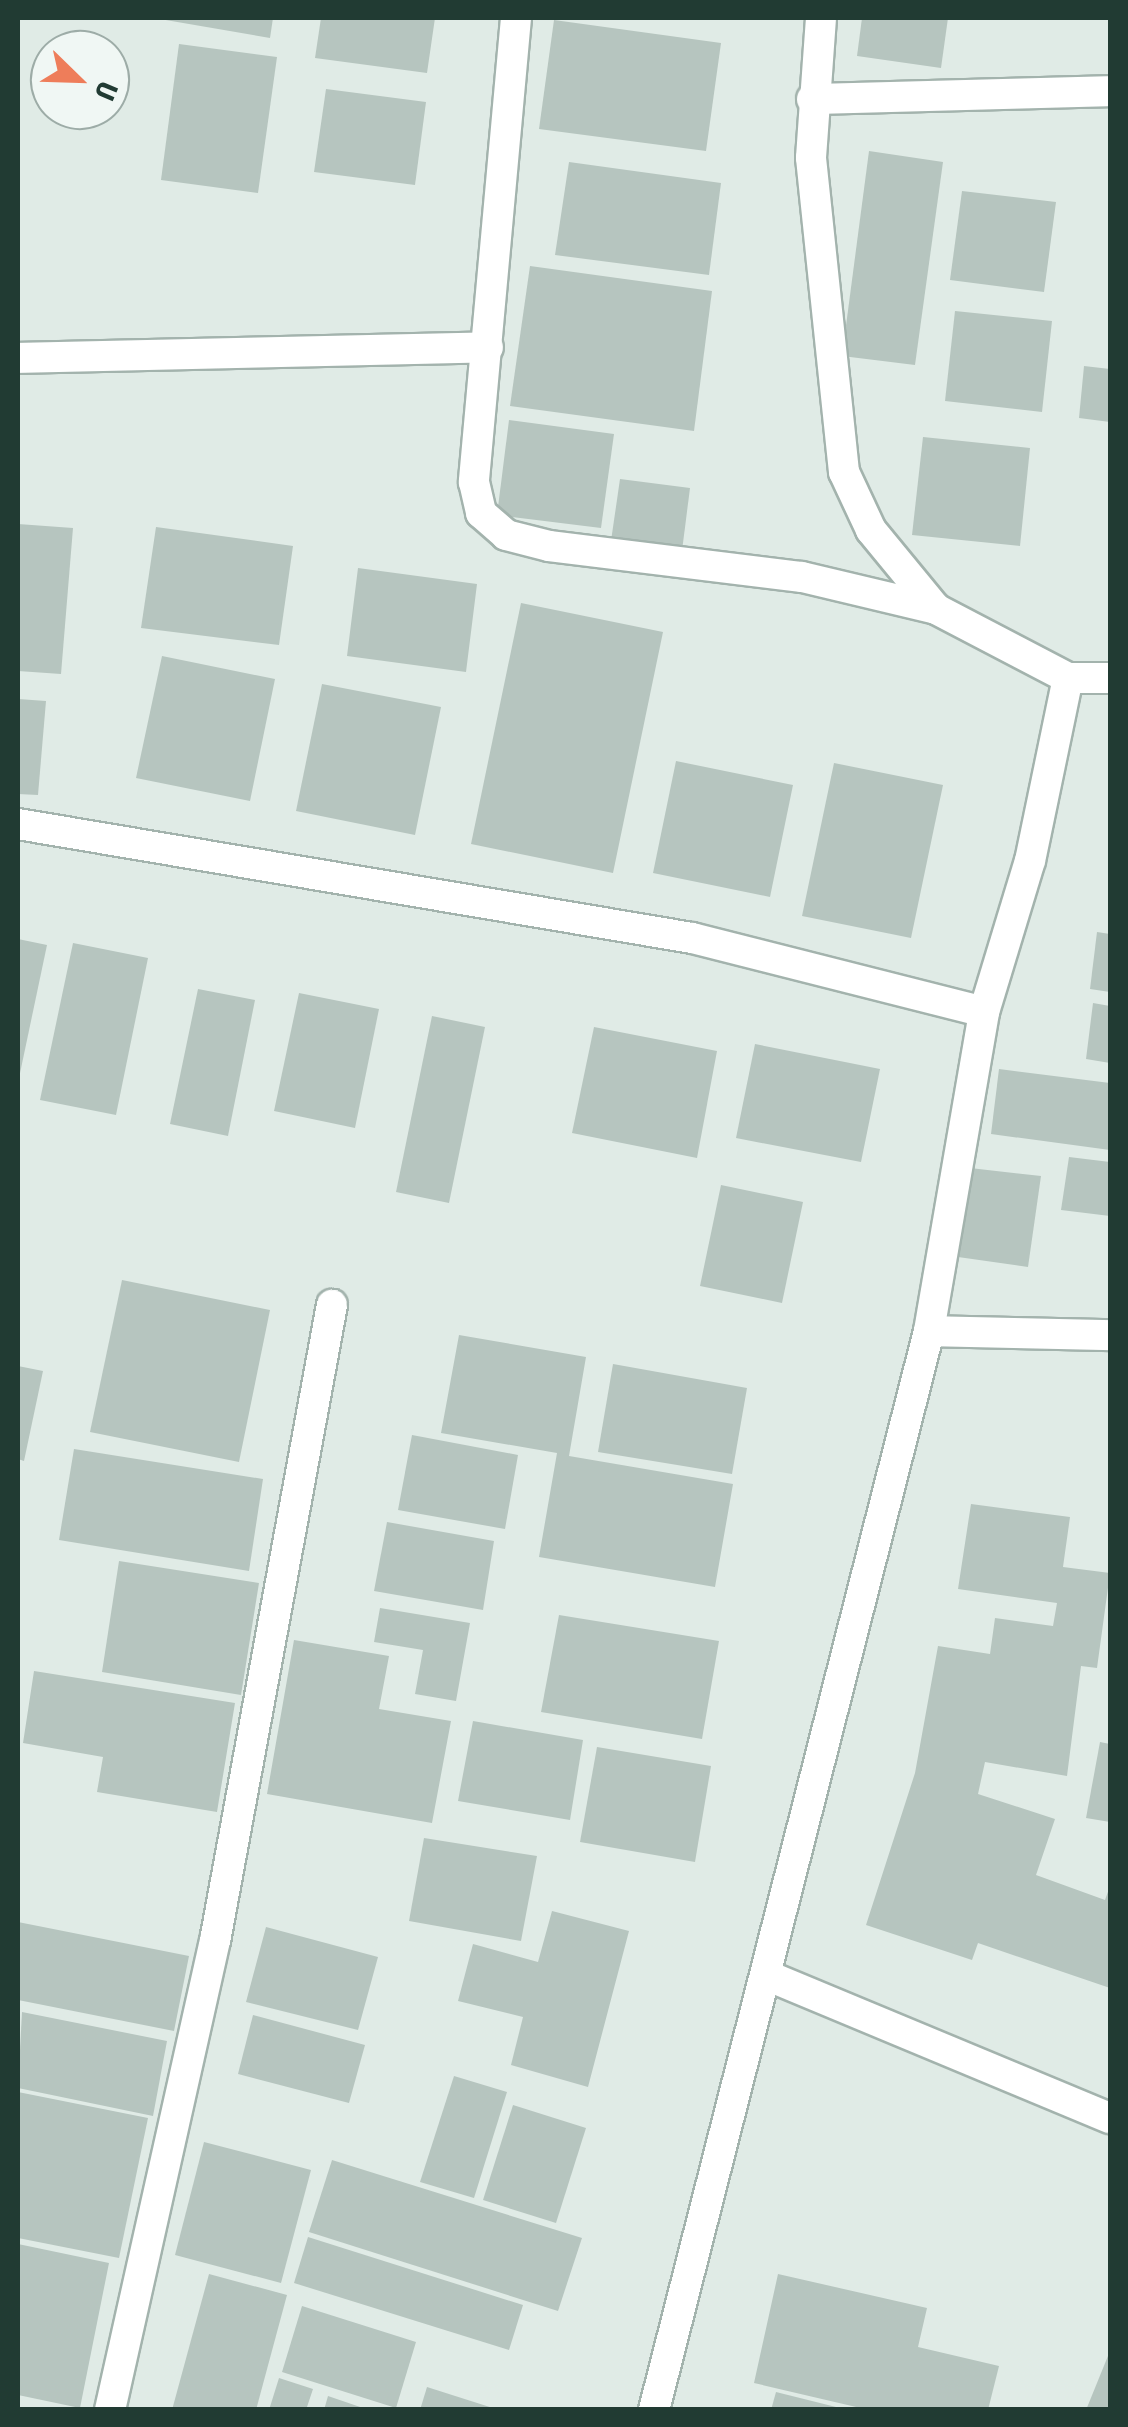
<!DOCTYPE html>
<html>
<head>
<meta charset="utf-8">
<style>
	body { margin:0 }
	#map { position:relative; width:1128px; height:2427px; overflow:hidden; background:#e0ebe6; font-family:"Fira Sans Condensed",sans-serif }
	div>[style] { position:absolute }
	.building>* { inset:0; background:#b6c5bf }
	.roads { filter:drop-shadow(2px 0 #a3b3ad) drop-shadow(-2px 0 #a3b3ad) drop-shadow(0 2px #a3b3ad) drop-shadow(0 -2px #a3b3ad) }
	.street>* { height:30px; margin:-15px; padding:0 15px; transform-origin:15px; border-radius:15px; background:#fff }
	span { translate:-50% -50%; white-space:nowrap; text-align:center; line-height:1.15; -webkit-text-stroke:9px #f0f7f4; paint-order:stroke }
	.frame { position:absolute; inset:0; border:20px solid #213b33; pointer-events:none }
	.north { position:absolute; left:30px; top:30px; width:100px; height:100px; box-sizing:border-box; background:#f0f7f4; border:2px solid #9daca7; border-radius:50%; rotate:113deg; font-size:28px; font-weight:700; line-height:40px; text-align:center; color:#213b33 }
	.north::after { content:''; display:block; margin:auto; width:35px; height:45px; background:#ee7d5a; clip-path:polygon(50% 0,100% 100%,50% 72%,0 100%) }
</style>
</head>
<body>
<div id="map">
	<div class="building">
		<div style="clip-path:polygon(154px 18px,273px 18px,270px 38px)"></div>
		<div style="clip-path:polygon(321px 18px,435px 18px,427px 73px,315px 58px)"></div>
		<div style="clip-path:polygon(862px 18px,948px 18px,941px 68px,857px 56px)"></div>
		<div style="clip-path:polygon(554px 20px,721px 43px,706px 151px,539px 129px)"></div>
		<div style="clip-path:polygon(179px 44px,277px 57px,258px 193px,161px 180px)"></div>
		<div style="clip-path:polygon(326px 89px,426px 102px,415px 185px,314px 172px)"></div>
		<div style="clip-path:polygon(869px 151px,943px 162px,915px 365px,842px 356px)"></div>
		<div style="clip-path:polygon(569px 162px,721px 183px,709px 275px,555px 255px)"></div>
		<div style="clip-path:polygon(962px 191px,1056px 202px,1044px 292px,950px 280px)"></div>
		<div style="clip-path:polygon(530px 266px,712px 291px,694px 431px,510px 406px)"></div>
		<div style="clip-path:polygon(955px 311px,1052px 321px,1042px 412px,945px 401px)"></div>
		<div style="clip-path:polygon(1084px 366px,1110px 369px,1110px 422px,1079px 418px)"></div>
		<div style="clip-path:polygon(509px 420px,614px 434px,601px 528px,497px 515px)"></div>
		<div style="clip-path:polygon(923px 437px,1030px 448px,1020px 546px,912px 535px)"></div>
		<div style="clip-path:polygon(620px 479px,690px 488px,682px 551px,611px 541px)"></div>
		<div style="clip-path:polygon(18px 524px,73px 528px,61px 674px,18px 671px)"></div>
		<div style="clip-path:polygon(156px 527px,293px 546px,279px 645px,141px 628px)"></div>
		<div style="clip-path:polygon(358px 568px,477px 584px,466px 672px,347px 656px)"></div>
		<div style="clip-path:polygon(521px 603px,663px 632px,613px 873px,471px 844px)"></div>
		<div style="clip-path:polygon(162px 656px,275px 679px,250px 801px,136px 778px)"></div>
		<div style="clip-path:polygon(322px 684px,441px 707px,415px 835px,296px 811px)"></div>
		<div style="clip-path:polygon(18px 699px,46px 701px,38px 795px,18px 794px)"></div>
		<div style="clip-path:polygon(676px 761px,793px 785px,770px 897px,653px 873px)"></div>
		<div style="clip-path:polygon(834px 763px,943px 785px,911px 938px,802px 916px)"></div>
		<div style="clip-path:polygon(1097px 932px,1110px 934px,1110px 992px,1090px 989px)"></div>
		<div style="clip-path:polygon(18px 939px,47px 945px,19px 1078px,18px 1078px)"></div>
		<div style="clip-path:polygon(73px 943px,148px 958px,116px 1115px,40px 1100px)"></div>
		<div style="clip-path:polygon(198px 989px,255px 1000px,228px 1136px,170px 1124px)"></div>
		<div style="clip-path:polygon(299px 993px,379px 1009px,355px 1128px,274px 1111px)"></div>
		<div style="clip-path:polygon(1093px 1003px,1110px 1006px,1110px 1063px,1086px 1059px)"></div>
		<div style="clip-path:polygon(432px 1016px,485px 1027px,449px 1203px,396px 1192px)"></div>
		<div style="clip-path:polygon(594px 1027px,717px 1051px,697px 1158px,572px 1133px)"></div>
		<div style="clip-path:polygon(755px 1044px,880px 1069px,861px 1162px,736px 1138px)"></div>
		<div style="clip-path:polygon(999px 1069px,1110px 1083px,1110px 1150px,991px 1134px)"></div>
		<div style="clip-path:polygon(1069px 1157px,1110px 1162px,1110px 1216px,1061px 1210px)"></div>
		<div style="clip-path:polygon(970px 1168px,1041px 1176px,1028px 1267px,958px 1257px)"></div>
		<div style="clip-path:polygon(721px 1185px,803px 1202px,782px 1303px,700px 1286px)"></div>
		<div style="clip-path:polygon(122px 1280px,270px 1310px,239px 1462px,90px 1432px)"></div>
		<div style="clip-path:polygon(459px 1335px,586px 1357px,569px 1456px,733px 1484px,715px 1587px,539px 1557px,557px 1453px,441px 1433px)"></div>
		<div style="clip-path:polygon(613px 1364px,747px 1388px,732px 1474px,598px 1452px)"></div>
		<div style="clip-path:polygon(18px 1366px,43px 1371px,24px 1461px,18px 1459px)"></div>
		<div style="clip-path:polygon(412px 1435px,518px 1455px,505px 1529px,398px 1510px)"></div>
		<div style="clip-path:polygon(74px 1449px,263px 1479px,249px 1571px,59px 1540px)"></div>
		<div style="clip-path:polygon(971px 1504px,1070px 1517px,1063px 1567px,1110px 1573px,1097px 1668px,1081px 1666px,1067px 1776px,985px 1762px,978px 1794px,1055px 1819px,1036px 1875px,1105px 1900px,1110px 1886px,1110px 1988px,978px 1943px,972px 1960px,866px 1925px,915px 1773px,938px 1646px,990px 1654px,995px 1618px,1053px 1626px,1057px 1603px,958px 1589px)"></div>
		<div style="clip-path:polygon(387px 1522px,494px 1541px,483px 1610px,374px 1591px)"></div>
		<div style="clip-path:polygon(119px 1561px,259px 1583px,241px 1695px,102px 1672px)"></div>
		<div style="clip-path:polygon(380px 1608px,470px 1623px,456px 1701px,415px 1694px,423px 1650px,374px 1642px)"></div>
		<div style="clip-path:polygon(559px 1615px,719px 1641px,702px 1739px,541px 1712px)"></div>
		<div style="clip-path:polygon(294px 1640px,389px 1656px,379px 1709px,451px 1721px,432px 1823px,267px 1794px)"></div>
		<div style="clip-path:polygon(34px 1671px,235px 1703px,217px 1812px,97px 1792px,103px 1757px,23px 1743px)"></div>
		<div style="clip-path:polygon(473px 1721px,583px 1740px,570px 1820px,458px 1801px)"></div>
		<div style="clip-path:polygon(1100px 1742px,1110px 1744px,1110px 1822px,1086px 1818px)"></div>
		<div style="clip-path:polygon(597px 1747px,711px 1766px,695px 1862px,580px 1842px)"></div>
		<div style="clip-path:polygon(424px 1838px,537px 1856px,521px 1941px,409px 1921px)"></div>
		<div style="clip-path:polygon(552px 1911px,629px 1931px,588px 2087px,511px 2065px,523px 2017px,458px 2001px,473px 1944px,538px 1962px)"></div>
		<div style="clip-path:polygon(18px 1922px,189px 1956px,174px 2031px,18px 2000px)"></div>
		<div style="clip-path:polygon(266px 1927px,378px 1957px,358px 2030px,246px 2002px)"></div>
		<div style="clip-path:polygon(22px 2012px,167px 2041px,153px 2116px,18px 2088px)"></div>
		<div style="clip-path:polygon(253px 2015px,365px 2045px,349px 2103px,238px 2074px)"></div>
		<div style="clip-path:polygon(454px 2076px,507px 2092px,474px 2198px,420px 2182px)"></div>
		<div style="clip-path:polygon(18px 2092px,148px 2118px,119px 2258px,18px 2238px)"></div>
		<div style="clip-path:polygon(513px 2105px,586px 2128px,556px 2223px,483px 2200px)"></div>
		<div style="clip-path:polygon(204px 2142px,311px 2170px,281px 2283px,175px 2255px)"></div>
		<div style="clip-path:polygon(332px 2160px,582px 2238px,558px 2311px,309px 2232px)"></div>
		<div style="clip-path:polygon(308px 2237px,523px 2305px,509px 2350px,294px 2283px)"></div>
		<div style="clip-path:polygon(18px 2244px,109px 2263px,80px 2408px,18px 2395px)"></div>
		<div style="clip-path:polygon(209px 2274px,287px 2295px,256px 2410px,172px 2410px)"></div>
		<div style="clip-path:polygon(778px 2274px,927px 2308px,918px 2347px,999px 2366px,988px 2410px,869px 2410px,754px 2383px)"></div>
		<div style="clip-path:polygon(302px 2306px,416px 2342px,396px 2408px,282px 2372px)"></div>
		<div style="clip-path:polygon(1110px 2351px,1110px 2410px,1086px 2410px)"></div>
		<div style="clip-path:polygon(279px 2378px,313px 2389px,306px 2410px,269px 2410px)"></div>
		<div style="clip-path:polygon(427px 2387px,496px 2409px,496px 2410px,420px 2410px)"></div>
		<div style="clip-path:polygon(776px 2392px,840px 2408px,840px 2410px,771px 2410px)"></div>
		<div style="clip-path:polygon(328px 2396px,366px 2409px,366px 2410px,324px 2410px)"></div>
	</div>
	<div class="roads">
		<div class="street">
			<div style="left:516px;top:18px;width:466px;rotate:95.2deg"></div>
			<div style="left:474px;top:482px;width:32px;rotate:77deg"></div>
			<div style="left:481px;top:513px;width:33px;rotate:41deg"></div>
			<div style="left:506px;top:535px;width:44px;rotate:14.3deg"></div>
			<div style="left:549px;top:546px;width:255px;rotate:7deg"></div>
			<div style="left:802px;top:577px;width:138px;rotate:13.4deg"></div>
			<div style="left:821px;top:18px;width:140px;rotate:94.1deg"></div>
			<div style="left:811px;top:158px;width:316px;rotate:84deg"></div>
			<div style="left:844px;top:472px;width:64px;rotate:65deg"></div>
			<div style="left:871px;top:530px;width:102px;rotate:50.6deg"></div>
			<div style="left:936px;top:609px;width:149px;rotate:27.6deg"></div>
			<div style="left:1068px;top:678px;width:42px"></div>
			<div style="left:812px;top:99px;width:298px;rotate:-1.5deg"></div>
			<div style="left:18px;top:358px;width:470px;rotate:-1.3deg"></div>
			<div style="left:18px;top:824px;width:684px;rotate:9.6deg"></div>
			<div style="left:692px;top:938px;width:301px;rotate:14.2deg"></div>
			<div style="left:929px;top:1331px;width:181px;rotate:1.3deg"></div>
			<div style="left:766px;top:1975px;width:373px;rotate:22.6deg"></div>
			<div style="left:110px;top:2410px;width:481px;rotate:-77.4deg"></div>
			<div style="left:215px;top:1941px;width:647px;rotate:-79.58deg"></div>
			<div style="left:654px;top:2410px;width:1113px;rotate:-75.7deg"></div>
			<div style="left:929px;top:1331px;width:324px;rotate:-80.2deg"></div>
			<div style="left:984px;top:1012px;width:158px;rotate:-73.1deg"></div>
			<div style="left:1030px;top:861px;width:187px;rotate:-78.3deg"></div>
		</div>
	</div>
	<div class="frame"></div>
	<div class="north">U</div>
</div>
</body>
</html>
